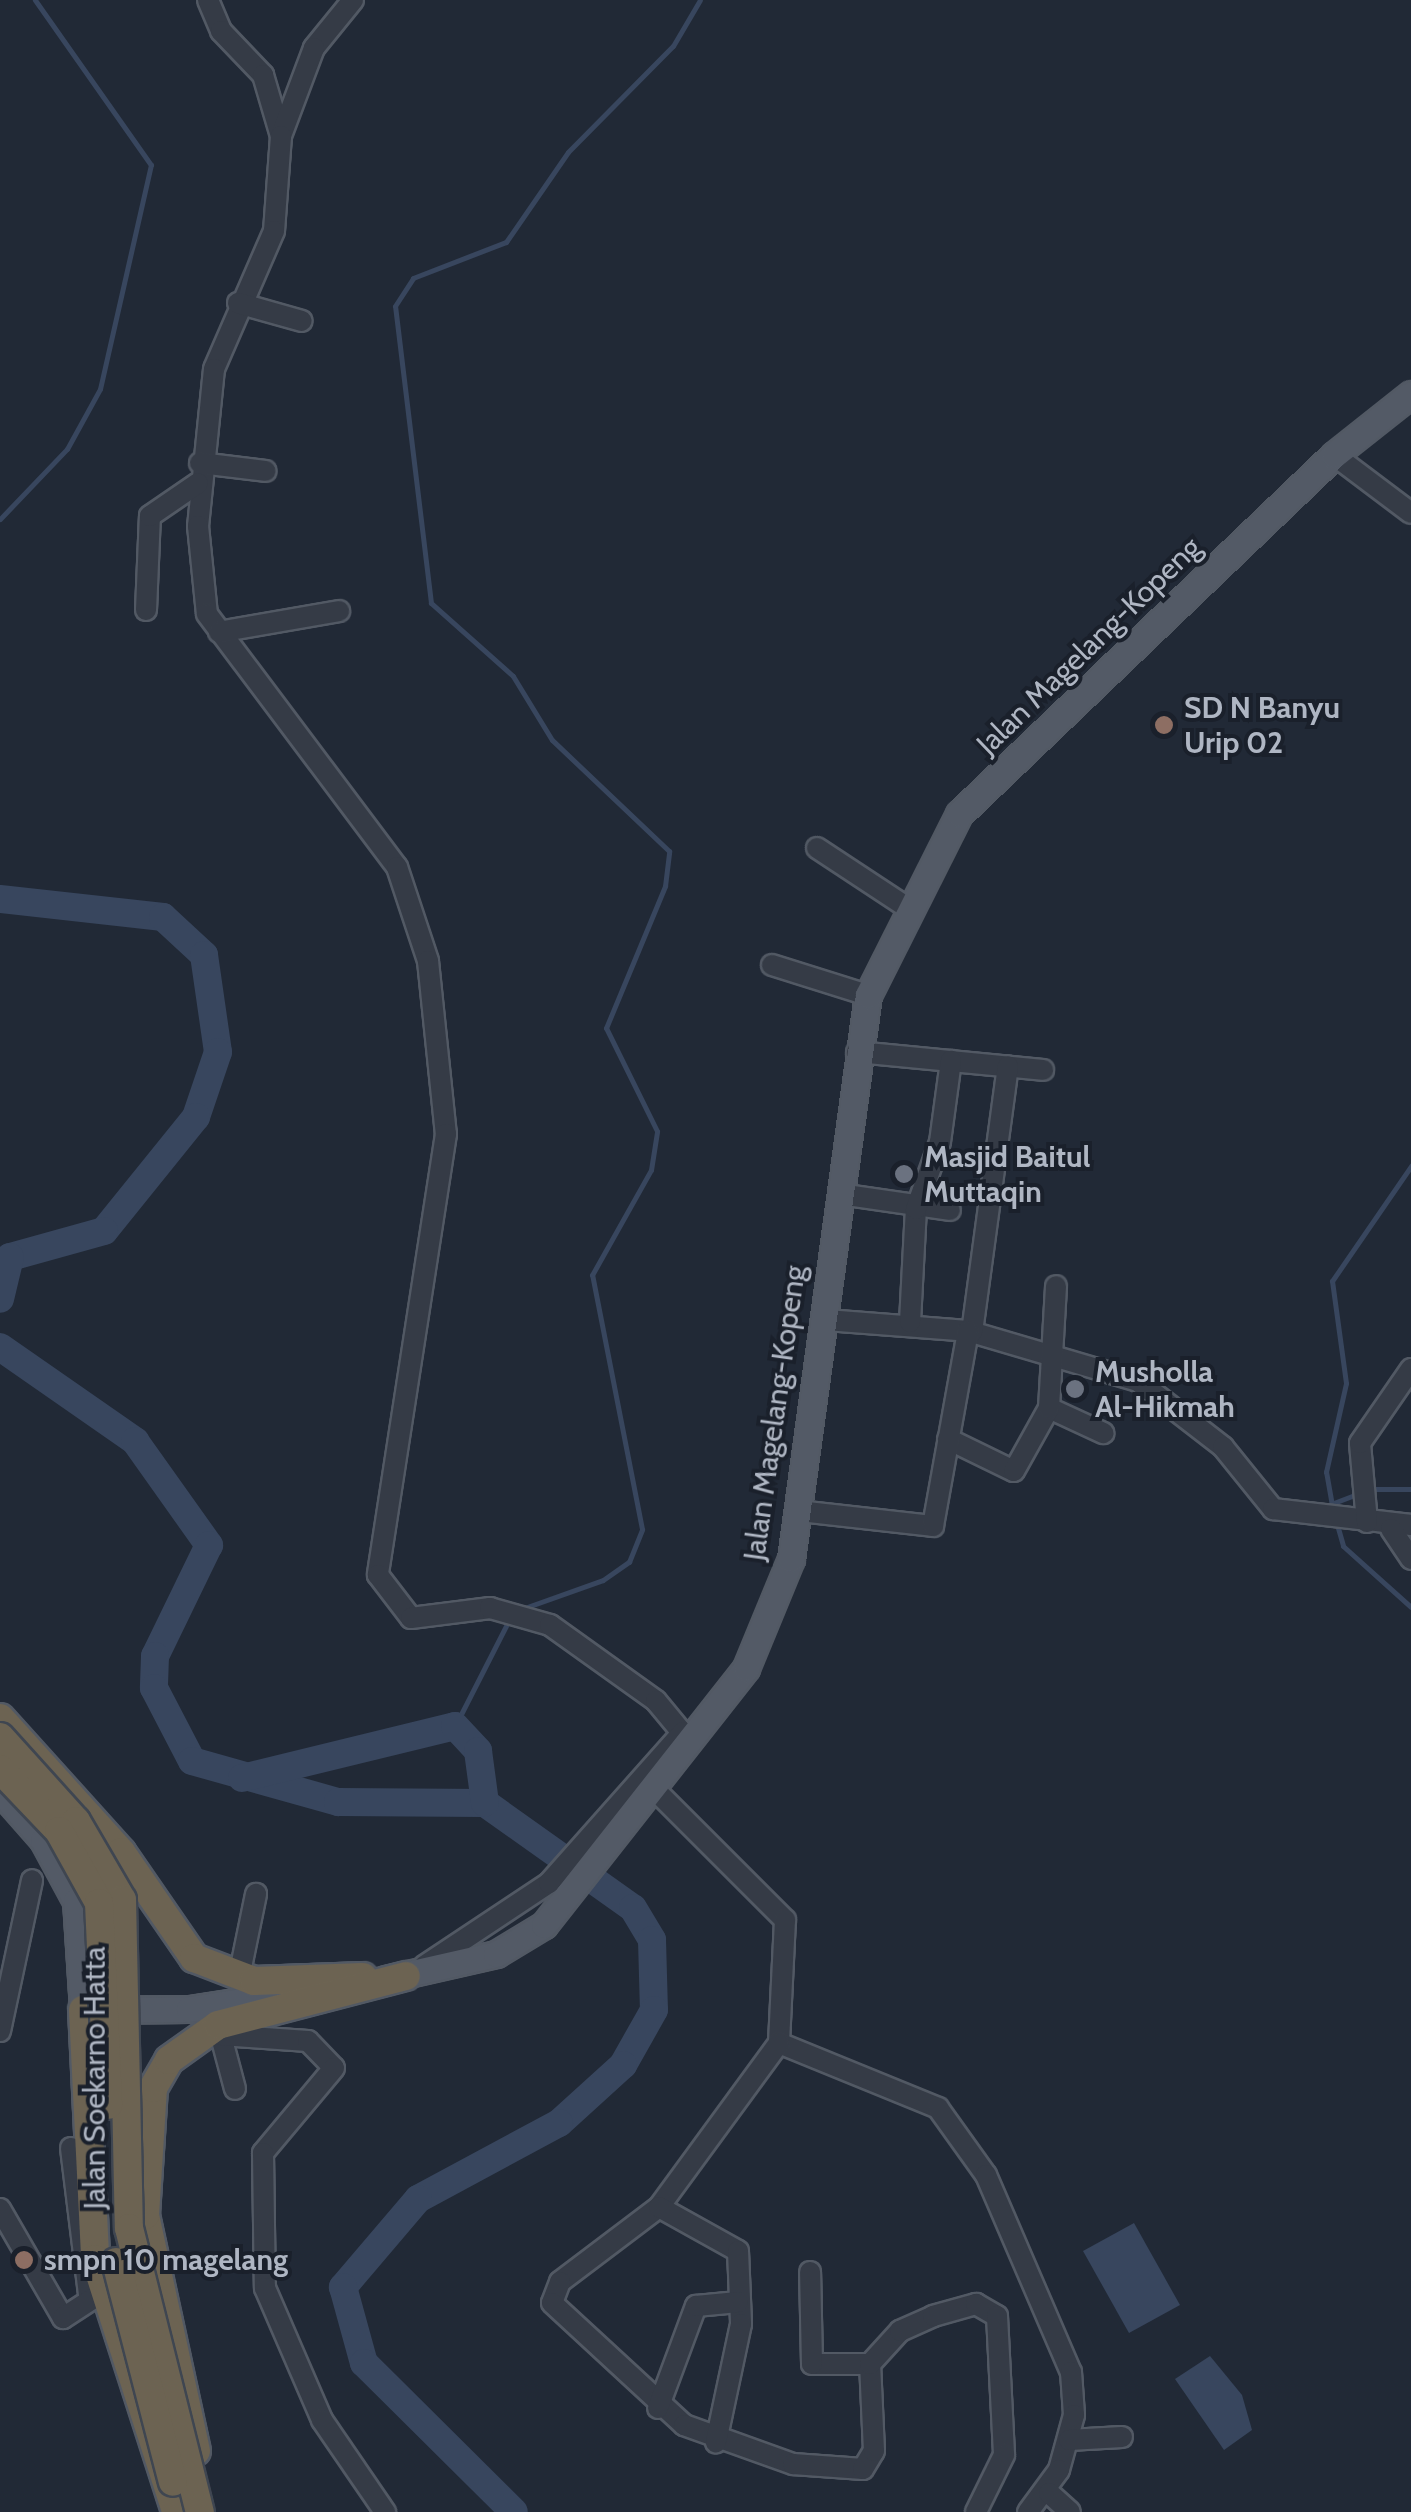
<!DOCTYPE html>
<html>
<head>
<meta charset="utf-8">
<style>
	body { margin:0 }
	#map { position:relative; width:1411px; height:2512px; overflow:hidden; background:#212936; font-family:Cabin,sans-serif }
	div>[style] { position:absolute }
	.water>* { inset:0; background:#38465e }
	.stream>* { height:5px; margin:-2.5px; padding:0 2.5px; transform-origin:2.5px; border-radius:2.5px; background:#38465e }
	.river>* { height:28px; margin:-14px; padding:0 14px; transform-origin:14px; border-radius:14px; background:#38465e }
	.roads { filter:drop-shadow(2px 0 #525964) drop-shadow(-2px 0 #525964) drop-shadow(0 2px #525964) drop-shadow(0 -2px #525964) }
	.minor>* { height:20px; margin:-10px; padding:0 10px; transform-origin:10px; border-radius:10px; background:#353b46 }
	.major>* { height:25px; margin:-12.5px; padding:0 12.5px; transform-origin:12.5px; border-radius:12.5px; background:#535a66 }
	.highway>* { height:28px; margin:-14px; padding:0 14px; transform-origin:14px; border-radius:14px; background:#6c6352 }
	.bridges { filter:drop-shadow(2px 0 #3f4651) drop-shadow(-2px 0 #3f4651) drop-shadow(0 2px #3f4651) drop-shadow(0 -2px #3f4651) }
	.highway-bridge>* { height:28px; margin:-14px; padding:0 14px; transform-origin:14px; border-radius:14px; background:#6c6352 }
	.dots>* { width:28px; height:28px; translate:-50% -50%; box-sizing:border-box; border:5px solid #1a202b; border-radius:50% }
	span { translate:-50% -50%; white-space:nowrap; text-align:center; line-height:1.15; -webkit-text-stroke:8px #1a202b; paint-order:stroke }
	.street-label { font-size:30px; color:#afb6c3 }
	.poi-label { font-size:30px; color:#afb6c3; font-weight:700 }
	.left { translate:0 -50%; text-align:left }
</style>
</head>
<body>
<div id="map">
	<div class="water">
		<div style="clip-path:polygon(1134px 2223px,1180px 2305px,1129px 2333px,1083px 2251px)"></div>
		<div style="clip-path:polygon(1210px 2356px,1242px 2395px,1252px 2430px,1224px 2450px,1175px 2379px)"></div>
	</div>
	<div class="stream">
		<div style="left:0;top:519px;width:97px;rotate:-46.3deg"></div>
		<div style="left:67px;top:449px;width:68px;rotate:-61.2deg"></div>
		<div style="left:100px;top:389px;width:230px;rotate:-77.2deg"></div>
		<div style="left:151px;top:165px;width:202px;rotate:-125.1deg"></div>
		<div style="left:1372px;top:1489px;width:39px"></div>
		<div style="left:1331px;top:1504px;width:28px;rotate:-21deg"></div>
		<div style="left:1333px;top:1511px;width:40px;rotate:-100deg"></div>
		<div style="left:1326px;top:1472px;width:91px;rotate:-77.3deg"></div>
		<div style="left:1346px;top:1383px;width:103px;rotate:-97.8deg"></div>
		<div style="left:1332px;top:1281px;width:140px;rotate:-55.5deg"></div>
		<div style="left:1336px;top:1521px;width:26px;rotate:74deg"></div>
		<div style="left:1343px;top:1546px;width:91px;rotate:41.9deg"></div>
		<div style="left:516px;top:1611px;width:92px;rotate:-19.6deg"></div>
		<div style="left:603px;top:1580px;width:32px;rotate:-35deg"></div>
		<div style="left:629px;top:1562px;width:35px;rotate:-68deg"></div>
		<div style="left:642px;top:1529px;width:259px;rotate:-101.1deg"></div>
		<div style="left:592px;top:1275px;width:120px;rotate:-60.7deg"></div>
		<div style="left:651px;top:1170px;width:39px;rotate:-81deg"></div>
		<div style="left:657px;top:1131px;width:115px;rotate:-116.3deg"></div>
		<div style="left:606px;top:1028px;width:154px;rotate:-67.4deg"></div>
		<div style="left:665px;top:886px;width:35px;rotate:-83deg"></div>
		<div style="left:669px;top:851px;width:161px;rotate:-136.5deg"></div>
		<div style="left:552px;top:740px;width:75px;rotate:-121.4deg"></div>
		<div style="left:513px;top:676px;width:110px;rotate:-138.3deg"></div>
		<div style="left:431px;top:603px;width:299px;rotate:-96.9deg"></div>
		<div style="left:395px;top:306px;width:33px;rotate:-57deg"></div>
		<div style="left:413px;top:278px;width:100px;rotate:-21.2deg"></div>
		<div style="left:506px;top:242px;width:109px;rotate:-55.4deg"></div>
		<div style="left:568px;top:152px;width:149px;rotate:-45.3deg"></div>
		<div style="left:673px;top:46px;width:53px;rotate:-59.6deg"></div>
		<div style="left:455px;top:1726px;width:119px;rotate:-63deg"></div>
	</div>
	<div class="river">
		<div style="left:0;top:899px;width:164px;rotate:6.3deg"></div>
		<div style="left:163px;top:917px;width:56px;rotate:42.8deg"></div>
		<div style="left:204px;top:955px;width:98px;rotate:81.8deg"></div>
		<div style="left:218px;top:1052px;width:69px;rotate:108.7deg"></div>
		<div style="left:196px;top:1117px;width:146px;rotate:128.9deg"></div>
		<div style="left:104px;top:1231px;width:98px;rotate:164.5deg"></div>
		<div style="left:10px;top:1257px;width:43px;rotate:103.4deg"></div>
		<div style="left:0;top:1347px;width:165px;rotate:34.8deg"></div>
		<div style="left:135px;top:1441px;width:128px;rotate:54.6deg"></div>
		<div style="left:209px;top:1545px;width:123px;rotate:115.9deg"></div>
		<div style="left:155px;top:1656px;width:32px;rotate:92deg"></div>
		<div style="left:154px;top:1688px;width:82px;rotate:62.5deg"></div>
		<div style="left:192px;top:1761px;width:152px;rotate:15.7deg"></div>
		<div style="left:338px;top:1802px;width:147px;rotate:0.4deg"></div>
		<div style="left:485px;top:1803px;width:181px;rotate:35.4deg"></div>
		<div style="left:633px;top:1908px;width:37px;rotate:59deg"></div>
		<div style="left:652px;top:1940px;width:70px;rotate:88.4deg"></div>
		<div style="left:654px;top:2010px;width:63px;rotate:119.4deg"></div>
		<div style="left:623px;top:2065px;width:86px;rotate:137.8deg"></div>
		<div style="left:559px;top:2123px;width:160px;rotate:151.7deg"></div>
		<div style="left:418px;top:2199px;width:116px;rotate:130.4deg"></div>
		<div style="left:343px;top:2287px;width:79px;rotate:74.6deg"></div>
		<div style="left:364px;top:2363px;width:211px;rotate:44.8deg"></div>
		<div style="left:242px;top:1778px;width:219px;rotate:-13.7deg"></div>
		<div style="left:455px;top:1726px;width:34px;rotate:47deg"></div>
		<div style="left:478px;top:1751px;width:52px;rotate:82.3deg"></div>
	</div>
	<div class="roads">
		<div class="minor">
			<div style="left:208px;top:0;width:34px;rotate:67deg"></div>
			<div style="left:221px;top:31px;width:61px;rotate:46.3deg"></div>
			<div style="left:263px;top:75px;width:64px;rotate:73.6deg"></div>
			<div style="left:353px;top:0;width:62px;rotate:129.1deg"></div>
			<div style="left:314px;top:48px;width:94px;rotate:110.6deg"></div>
			<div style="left:281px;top:136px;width:95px;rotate:94.2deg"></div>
			<div style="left:274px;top:231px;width:150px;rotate:113.5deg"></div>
			<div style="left:214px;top:369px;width:158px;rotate:95.8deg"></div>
			<div style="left:198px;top:526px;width:88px;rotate:84.2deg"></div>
			<div style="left:207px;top:614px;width:316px;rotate:53.1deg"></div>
			<div style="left:397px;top:867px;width:99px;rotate:71.7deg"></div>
			<div style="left:428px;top:961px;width:174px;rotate:84.1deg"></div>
			<div style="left:446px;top:1134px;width:446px;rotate:98.8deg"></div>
			<div style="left:378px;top:1575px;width:54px;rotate:52.5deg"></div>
			<div style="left:411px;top:1618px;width:80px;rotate:-7.2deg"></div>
			<div style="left:490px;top:1608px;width:62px;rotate:15.8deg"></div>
			<div style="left:550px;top:1625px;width:130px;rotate:35.6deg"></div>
			<div style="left:656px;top:1701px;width:53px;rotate:50.3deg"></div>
			<div style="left:238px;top:303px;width:66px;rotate:15.7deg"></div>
			<div style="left:1334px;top:455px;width:96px;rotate:37deg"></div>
			<div style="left:200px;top:463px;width:66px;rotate:6.9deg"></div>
			<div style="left:146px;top:610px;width:94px;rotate:-87.6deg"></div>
			<div style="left:150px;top:516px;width:58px;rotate:-34.5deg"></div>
			<div style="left:219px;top:632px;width:122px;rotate:-9.9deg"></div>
			<div style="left:817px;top:848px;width:109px;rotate:33.4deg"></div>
			<div style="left:772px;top:965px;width:101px;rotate:17.4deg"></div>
			<div style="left:857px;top:1052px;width:187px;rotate:5.5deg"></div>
			<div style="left:840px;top:1194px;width:111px;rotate:8.3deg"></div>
			<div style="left:826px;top:1320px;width:142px;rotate:4.4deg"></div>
			<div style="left:968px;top:1331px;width:177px;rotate:16.4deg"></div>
			<div style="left:1138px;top:1381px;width:108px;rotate:37.8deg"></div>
			<div style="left:1223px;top:1447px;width:80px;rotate:51.1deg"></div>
			<div style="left:1273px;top:1509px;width:139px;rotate:6.6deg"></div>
			<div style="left:910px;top:1322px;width:113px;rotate:-87deg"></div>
			<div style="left:916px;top:1209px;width:71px;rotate:-70.3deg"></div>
			<div style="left:940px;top:1142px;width:82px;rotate:-82.3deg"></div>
			<div style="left:972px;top:1332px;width:268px;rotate:-82.3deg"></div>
			<div style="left:1049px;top:1408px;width:60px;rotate:24.8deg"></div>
			<div style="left:948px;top:1439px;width:73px;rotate:25.9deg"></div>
			<div style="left:1014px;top:1471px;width:72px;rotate:-60.9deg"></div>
			<div style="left:1049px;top:1408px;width:122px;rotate:-86.7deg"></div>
			<div style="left:799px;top:1511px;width:135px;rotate:6.4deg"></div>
			<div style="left:933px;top:1526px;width:198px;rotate:-79.8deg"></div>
			<div style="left:1367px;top:1522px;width:79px;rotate:-95.1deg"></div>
			<div style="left:1360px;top:1443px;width:90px;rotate:-55.4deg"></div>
			<div style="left:1391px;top:1529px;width:36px;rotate:56deg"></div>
			<div style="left:655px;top:1790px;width:184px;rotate:45deg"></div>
			<div style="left:785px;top:1920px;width:123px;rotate:92.8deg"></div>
			<div style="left:779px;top:2043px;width:172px;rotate:22.2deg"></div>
			<div style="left:938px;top:2108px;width:82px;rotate:54.4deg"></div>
			<div style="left:986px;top:2175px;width:215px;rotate:66.7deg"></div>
			<div style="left:1071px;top:2372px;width:43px;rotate:86deg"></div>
			<div style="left:1074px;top:2415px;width:57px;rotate:105.3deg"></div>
			<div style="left:1059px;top:2470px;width:52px;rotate:126.4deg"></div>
			<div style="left:424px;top:1966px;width:150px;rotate:-33.6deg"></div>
			<div style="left:549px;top:1883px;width:202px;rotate:-48.4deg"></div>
			<div style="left:239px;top:1977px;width:85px;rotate:-78.4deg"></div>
			<div style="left:218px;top:2025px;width:66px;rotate:75.1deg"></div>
			<div style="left:0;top:2031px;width:154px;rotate:-78deg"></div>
			<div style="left:221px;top:2035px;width:87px;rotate:3.9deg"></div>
			<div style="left:308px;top:2041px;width:37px;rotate:46deg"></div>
			<div style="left:334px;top:2068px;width:111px;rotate:129.9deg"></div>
			<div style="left:263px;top:2153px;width:135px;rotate:89.2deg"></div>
			<div style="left:265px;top:2288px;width:144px;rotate:66.6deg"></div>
			<div style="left:322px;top:2420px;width:112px;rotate:55.6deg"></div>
			<div style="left:779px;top:2043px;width:203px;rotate:126.2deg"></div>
			<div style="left:659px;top:2207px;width:124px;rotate:142.9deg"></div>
			<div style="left:560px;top:2282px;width:22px;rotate:111deg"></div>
			<div style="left:552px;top:2303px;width:180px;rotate:42.7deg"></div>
			<div style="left:684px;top:2425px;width:116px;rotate:19.7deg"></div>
			<div style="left:793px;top:2464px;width:70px;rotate:4.1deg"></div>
			<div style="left:863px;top:2469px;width:21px;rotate:-59deg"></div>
			<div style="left:874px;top:2451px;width:87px;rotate:-92.6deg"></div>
			<div style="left:870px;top:2364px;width:58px;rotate:180deg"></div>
			<div style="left:812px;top:2364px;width:92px;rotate:-91.2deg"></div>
			<div style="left:71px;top:2148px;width:148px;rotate:83deg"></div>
			<div style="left:659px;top:2207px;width:90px;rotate:29.1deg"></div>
			<div style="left:738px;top:2251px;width:73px;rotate:87.6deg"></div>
			<div style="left:741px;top:2324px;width:121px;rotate:102deg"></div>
			<div style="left:0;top:2209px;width:126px;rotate:60deg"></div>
			<div style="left:63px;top:2318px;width:48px;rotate:-33deg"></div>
			<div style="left:870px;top:2364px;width:45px;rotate:-47.7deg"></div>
			<div style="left:900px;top:2331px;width:36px;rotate:-24deg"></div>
			<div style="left:933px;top:2316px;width:45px;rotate:-15.6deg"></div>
			<div style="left:976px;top:2304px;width:24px;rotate:30deg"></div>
			<div style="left:997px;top:2316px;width:139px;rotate:87.1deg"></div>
			<div style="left:1004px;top:2455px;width:64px;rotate:116.2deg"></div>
			<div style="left:658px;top:2408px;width:109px;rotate:-69.6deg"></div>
			<div style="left:696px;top:2306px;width:42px;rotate:-5.4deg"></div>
			<div style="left:1069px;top:2440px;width:53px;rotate:-3.2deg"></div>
			<div style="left:1049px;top:2493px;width:28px;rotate:42deg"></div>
		</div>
		<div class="major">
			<div style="left:0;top:1791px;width:65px;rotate:48.7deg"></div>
			<div style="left:43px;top:1840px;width:69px;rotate:61.6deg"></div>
			<div style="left:76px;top:1901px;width:109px;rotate:86.3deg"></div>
			<div style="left:83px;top:2010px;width:106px;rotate:-0.5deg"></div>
			<div style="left:189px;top:2009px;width:124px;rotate:-8.8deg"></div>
			<div style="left:386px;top:1979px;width:113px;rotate:-12.8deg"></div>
			<div style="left:496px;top:1954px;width:56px;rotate:-31.1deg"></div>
			<div style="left:544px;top:1925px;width:327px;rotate:-51.8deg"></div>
			<div style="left:746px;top:1668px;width:118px;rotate:-67.6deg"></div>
			<div style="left:791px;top:1559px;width:569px;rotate:-82.23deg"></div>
			<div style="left:868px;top:995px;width:203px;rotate:-63.3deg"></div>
			<div style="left:959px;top:814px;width:519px;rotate:-43.75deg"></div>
			<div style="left:1334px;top:455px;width:98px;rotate:-38.4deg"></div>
		</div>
		<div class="highway">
			<div style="left:0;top:1718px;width:181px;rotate:47.9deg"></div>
			<div style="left:121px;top:1852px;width:129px;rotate:55.4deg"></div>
			<div style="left:194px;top:1958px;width:64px;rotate:21deg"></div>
			<div style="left:254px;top:1981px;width:109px;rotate:-2.1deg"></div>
			<div style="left:83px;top:2010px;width:249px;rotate:87.2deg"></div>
			<div style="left:95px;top:2259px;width:266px;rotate:72.2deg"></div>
			<div style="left:196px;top:2451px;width:241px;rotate:-102.2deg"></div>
			<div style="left:145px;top:2215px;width:127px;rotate:-86.4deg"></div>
			<div style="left:153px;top:2088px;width:32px;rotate:-60deg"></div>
			<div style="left:169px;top:2060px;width:60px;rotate:-35.5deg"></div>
			<div style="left:218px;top:2025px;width:194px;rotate:-14.6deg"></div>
		</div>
	</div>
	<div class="bridges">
		<div class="highway-bridge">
			<div style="left:0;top:1737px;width:113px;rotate:47.9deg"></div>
			<div style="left:76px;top:1821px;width:91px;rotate:59.8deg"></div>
			<div style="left:122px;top:1900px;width:328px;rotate:88.8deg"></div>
			<div style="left:129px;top:2228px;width:293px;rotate:76deg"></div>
			<div style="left:0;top:1769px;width:86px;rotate:46.4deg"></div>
			<div style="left:59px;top:1831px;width:82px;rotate:60.9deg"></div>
			<div style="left:99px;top:1903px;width:202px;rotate:87.4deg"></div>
			<div style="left:116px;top:2262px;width:227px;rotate:75.5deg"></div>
		</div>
	</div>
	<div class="dots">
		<div style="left:1164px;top:725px;background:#8d6e63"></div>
		<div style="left:904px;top:1174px;background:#6b7280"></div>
		<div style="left:1075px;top:1389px;background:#6b7280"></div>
		<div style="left:24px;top:2260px;background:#8d6e63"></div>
	</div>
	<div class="street-label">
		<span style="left:1089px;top:646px;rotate:-44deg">Jalan Magelang-Kopeng</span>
		<span style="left:775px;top:1413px;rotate:-82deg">Jalan Magelang-Kopeng</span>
		<span style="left:95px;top:2078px;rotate:-90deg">Jalan Soekarno Hatta</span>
	</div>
	<div class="poi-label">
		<span class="left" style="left:1184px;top:725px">SD N Banyu<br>Urip 02</span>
		<span class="left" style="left:924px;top:1174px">Masjid Baitul<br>Muttaqin</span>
		<span class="left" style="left:1095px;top:1389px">Musholla<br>Al-Hikmah</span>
		<span class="left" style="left:44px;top:2260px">smpn 10 magelang</span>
	</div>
</div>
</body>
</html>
